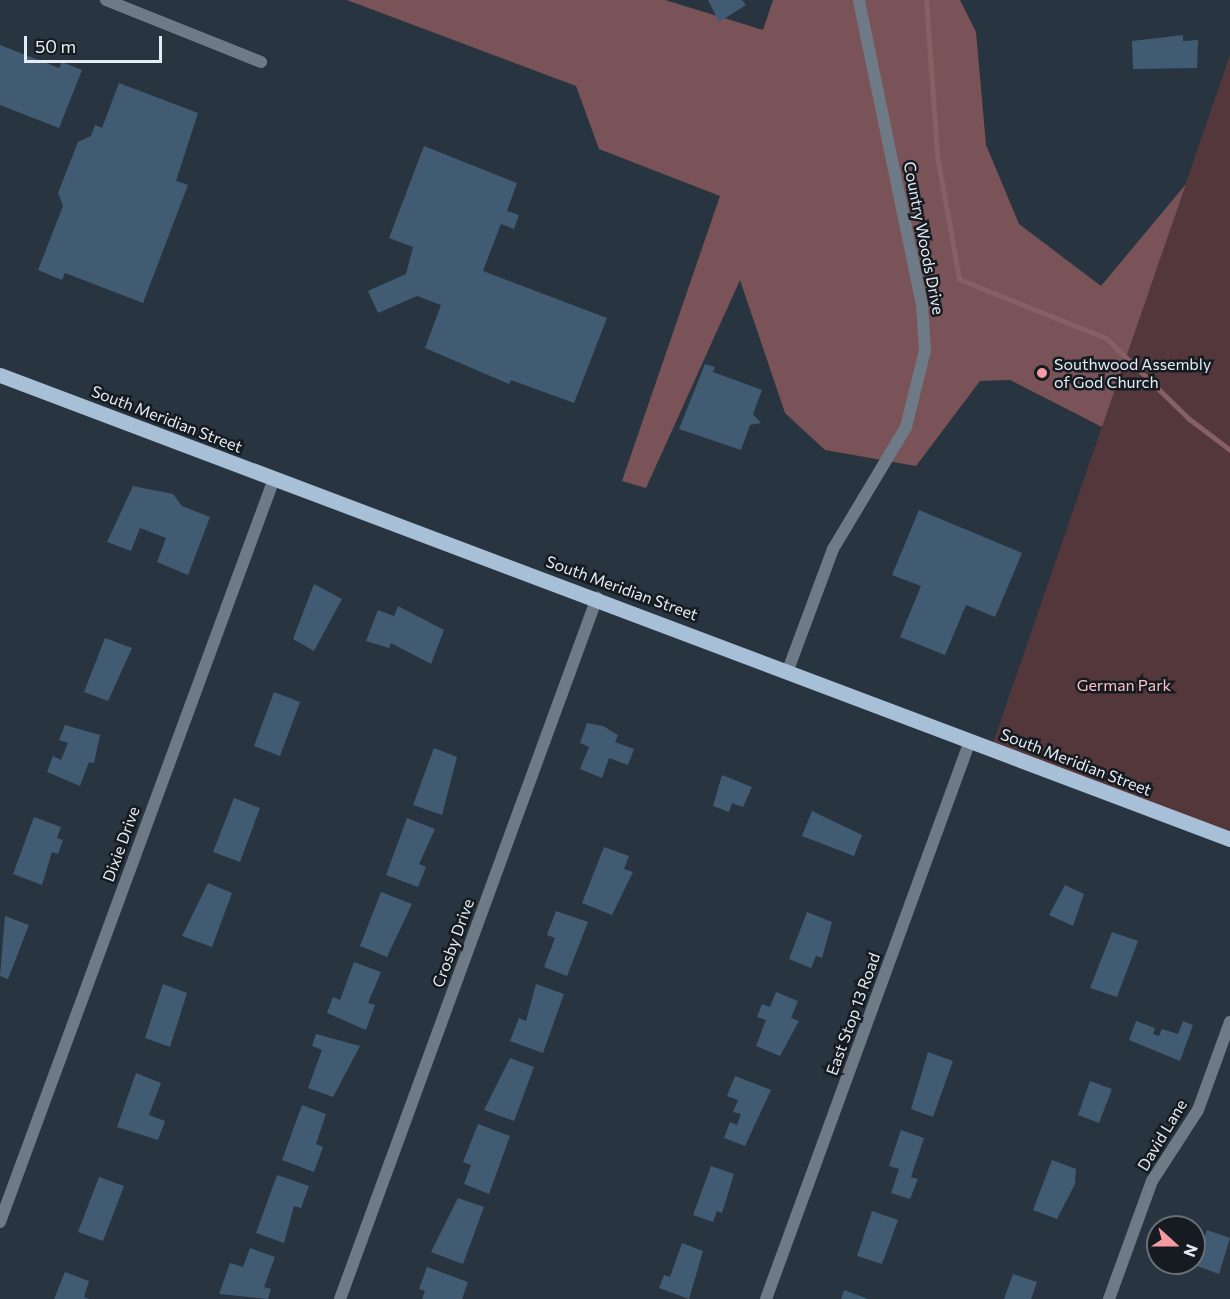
<!DOCTYPE html>
<html>
<head>
<meta charset="utf-8">
<style>
	body { margin:0 }
	#map { position:relative; width:1230px; height:1299px; overflow:hidden; background:#283540; font-family:Commissioner,sans-serif }
	div>[style] { position:absolute }
	.green>* { inset:0; background:#54373a }
	.forest>* { inset:0; background:#795357 }
	.stream>* { height:5px; margin:-2.5px; padding:0 2.5px; transform-origin:2.5px; border-radius:2.5px; background:#866063 }
	.building>* { inset:0; background:#405b72 }
	.street>* { height:12px; margin:-6px; padding:0 6px; transform-origin:6px; border-radius:6px; background:#6e7a85 }
	.primary>* { height:15px; margin:-7.5px; padding:0 7.5px; transform-origin:7.5px; border-radius:7.5px; background:#a7c0d7 }
	.dots>* { width:16px; height:16px; translate:-50% -50%; box-sizing:border-box; border:3px solid #161b21; border-radius:50% }
	span { translate:-50% -50%; white-space:nowrap; text-align:center; line-height:1.15; -webkit-text-stroke:5px #161b21; paint-order:stroke }
	.street-label { font-size:16px; color:#e4ecf4 }
	.poi-label { font-size:16px; color:#e4ecf4 }
	.left { translate:0 -50%; text-align:left }
	.park-label { font-size:16px; color:#fac2c7 }
	.north { position:absolute; left:1146px; top:1215px; width:60px; height:60px; box-sizing:border-box; background:#161b21; border:2px solid #686f75; border-radius:50%; rotate:111deg; font-size:16px; font-weight:700; line-height:24px; text-align:center; color:#e4ecf4 }
	.north::after { content:''; display:block; margin:auto; width:21px; height:27px; background:#f49aa3; clip-path:polygon(50% 0,100% 100%,50% 72%,0 100%) }
	.scale { position:absolute; left:24px; top:36px; width:138px; height:27px; box-sizing:border-box; border:3px solid #e4ecf4; border-top:0; padding-left:8px; font-size:18px; line-height:21px; white-space:nowrap; color:#e4ecf4; -webkit-text-stroke:4px #161b21; paint-order:stroke }
</style>
</head>
<body>
<div id="map">
	<div class="green">
		<div style="clip-path:polygon(1230px 55px,1230px 840px,991px 749px)"></div>
	</div>
	<div class="forest">
		<div style="clip-path:polygon(347px 0,665px 0,763px 30px,773px 0,960px 0,976px 32px,986px 145px,1019px 224px,1101px 286px,1186px 184px,1102px 427px,1010px 380px,980px 381px,916px 466px,825px 450px,785px 413px,740px 280px,646px 488px,622px 481px,720px 196px,599px 149px,576px 86px)"></div>
	</div>
	<div class="stream">
		<div style="left:926px;top:0;width:155px;rotate:85.9deg"></div>
		<div style="left:937px;top:155px;width:126px;rotate:79.9deg"></div>
		<div style="left:959px;top:279px;width:158px;rotate:21.9deg"></div>
		<div style="left:1106px;top:338px;width:115px;rotate:44.3deg"></div>
		<div style="left:1188px;top:418px;width:53px;rotate:37.3deg"></div>
	</div>
	<div class="building">
		<div style="clip-path:polygon(708px 0,742px 0,746px 5px,719px 22px)"></div>
		<div style="clip-path:polygon(1183px 35px,1183px 41px,1198px 40px,1197px 68px,1133px 69px,1132px 41px)"></div>
		<div style="clip-path:polygon(0 45px,59px 68px,62px 62px,82px 70px,59px 128px,0 105px)"></div>
		<div style="clip-path:polygon(119px 83px,198px 113px,176px 181px,188px 185px,143px 303px,65px 273px,62px 280px,38px 270px,63px 206px,58px 193px,78px 142px,91px 136px,95px 125px,102px 128px)"></div>
		<div style="clip-path:polygon(424px 146px,517px 183px,507px 211px,519px 215px,514px 229px,501px 224px,483px 271px,607px 318px,574px 403px,511px 380px,509px 384px,425px 348px,441px 305px,417px 296px,378px 313px,368px 291px,406px 274px,413px 247px,389px 238px)"></div>
		<div style="clip-path:polygon(705px 364px,715px 367px,713px 372px,762px 390px,753px 414px,761px 423px,750px 425px,741px 450px,679px 429px)"></div>
		<div style="clip-path:polygon(133px 486px,173px 494px,182px 506px,210px 517px,188px 575px,157px 562px,166px 538px,140px 528px,131px 551px,107px 542px)"></div>
		<div style="clip-path:polygon(919px 510px,1022px 553px,995px 617px,966px 605px,945px 655px,900px 637px,921px 586px,892px 575px)"></div>
		<div style="clip-path:polygon(314px 584px,342px 599px,314px 651px,293px 639px)"></div>
		<div style="clip-path:polygon(398px 606px,444px 630px,431px 664px,391px 643px,389px 648px,366px 641px,378px 610px,394px 616px)"></div>
		<div style="clip-path:polygon(105px 638px,132px 648px,108px 701px,84px 692px)"></div>
		<div style="clip-path:polygon(274px 692px,300px 702px,280px 756px,254px 746px)"></div>
		<div style="clip-path:polygon(587px 723px,603px 726px,618px 735px,615px 742px,634px 749px,628px 765px,609px 758px,602px 778px,580px 769px,589px 747px,580px 743px)"></div>
		<div style="clip-path:polygon(65px 725px,100px 735px,94px 763px,89px 762px,80px 786px,47px 772px,53px 756px,61px 760px,68px 743px,59px 740px)"></div>
		<div style="clip-path:polygon(434px 748px,457px 757px,442px 815px,413px 805px)"></div>
		<div style="clip-path:polygon(722px 775px,752px 787px,743px 807px,732px 803px,729px 812px,713px 806px)"></div>
		<div style="clip-path:polygon(234px 798px,260px 808px,240px 862px,213px 852px)"></div>
		<div style="clip-path:polygon(812px 811px,862px 835px,854px 856px,802px 836px)"></div>
		<div style="clip-path:polygon(34px 817px,61px 827px,57px 838px,63px 840px,58px 854px,52px 852px,42px 885px,13px 874px)"></div>
		<div style="clip-path:polygon(407px 818px,435px 829px,419px 864px,426px 867px,418px 887px,386px 875px)"></div>
		<div style="clip-path:polygon(604px 847px,629px 856px,624px 869px,633px 872px,612px 915px,582px 903px)"></div>
		<div style="clip-path:polygon(208px 883px,232px 893px,212px 947px,182px 936px)"></div>
		<div style="clip-path:polygon(1065px 885px,1084px 894px,1073px 926px,1049px 915px)"></div>
		<div style="clip-path:polygon(381px 892px,412px 904px,387px 957px,360px 946px)"></div>
		<div style="clip-path:polygon(556px 911px,588px 922px,567px 976px,544px 967px,555px 938px,547px 935px)"></div>
		<div style="clip-path:polygon(807px 912px,832px 922px,822px 958px,816px 956px,811px 968px,789px 959px)"></div>
		<div style="clip-path:polygon(5px 916px,29px 925px,8px 979px,0 976px)"></div>
		<div style="clip-path:polygon(1112px 932px,1138px 941px,1117px 997px,1090px 988px)"></div>
		<div style="clip-path:polygon(354px 962px,381px 972px,368px 1003px,375px 1005px,366px 1030px,327px 1013px,333px 997px,340px 1000px)"></div>
		<div style="clip-path:polygon(163px 984px,187px 993px,170px 1047px,145px 1038px)"></div>
		<div style="clip-path:polygon(536px 984px,564px 994px,543px 1053px,510px 1041px,519px 1018px,526px 1021px)"></div>
		<div style="clip-path:polygon(776px 992px,798px 1001px,791px 1018px,799px 1021px,780px 1056px,756px 1046px,766px 1020px,757px 1017px,762px 1004px,770px 1007px)"></div>
		<div style="clip-path:polygon(1136px 1021px,1155px 1028px,1153px 1034px,1159px 1036px,1162px 1029px,1178px 1034px,1183px 1021px,1193px 1025px,1180px 1061px,1129px 1040px)"></div>
		<div style="clip-path:polygon(316px 1034px,360px 1046px,333px 1097px,308px 1088px,322px 1050px,312px 1046px)"></div>
		<div style="clip-path:polygon(928px 1052px,953px 1061px,933px 1117px,911px 1109px)"></div>
		<div style="clip-path:polygon(510px 1058px,534px 1067px,514px 1121px,484px 1110px)"></div>
		<div style="clip-path:polygon(136px 1073px,161px 1083px,149px 1115px,165px 1121px,158px 1140px,117px 1127px)"></div>
		<div style="clip-path:polygon(735px 1076px,771px 1090px,745px 1146px,724px 1138px,730px 1122px,737px 1125px,741px 1114px,733px 1112px,738px 1100px,727px 1096px)"></div>
		<div style="clip-path:polygon(1090px 1081px,1112px 1089px,1099px 1123px,1078px 1115px)"></div>
		<div style="clip-path:polygon(302px 1105px,326px 1114px,316px 1144px,323px 1147px,314px 1172px,282px 1160px)"></div>
		<div style="clip-path:polygon(478px 1124px,510px 1136px,489px 1194px,464px 1184px,471px 1165px,463px 1162px)"></div>
		<div style="clip-path:polygon(901px 1130px,924px 1138px,911px 1177px,918px 1179px,910px 1199px,891px 1193px,899px 1169px,889px 1166px)"></div>
		<div style="clip-path:polygon(1052px 1160px,1076px 1169px,1075px 1184px,1057px 1219px,1033px 1210px)"></div>
		<div style="clip-path:polygon(711px 1166px,734px 1174px,722px 1213px,717px 1211px,713px 1222px,693px 1215px)"></div>
		<div style="clip-path:polygon(277px 1175px,309px 1186px,301px 1208px,294px 1206px,284px 1243px,256px 1233px)"></div>
		<div style="clip-path:polygon(99px 1177px,124px 1186px,103px 1241px,78px 1232px)"></div>
		<div style="clip-path:polygon(458px 1198px,484px 1207px,463px 1264px,431px 1252px)"></div>
		<div style="clip-path:polygon(872px 1211px,898px 1220px,882px 1264px,857px 1256px)"></div>
		<div style="clip-path:polygon(1207px 1230px,1230px 1238px,1219px 1274px,1194px 1265px)"></div>
		<div style="clip-path:polygon(682px 1243px,703px 1251px,689px 1299px,659px 1288px,664px 1275px,670px 1277px)"></div>
		<div style="clip-path:polygon(250px 1248px,275px 1257px,264px 1287px,271px 1289px,268px 1299px,219px 1294px,230px 1263px,243px 1267px)"></div>
		<div style="clip-path:polygon(427px 1267px,468px 1282px,462px 1299px,422px 1299px,425px 1291px,419px 1289px)"></div>
		<div style="clip-path:polygon(65px 1272px,89px 1281px,84px 1297px,89px 1299px,54px 1299px)"></div>
		<div style="clip-path:polygon(1013px 1274px,1037px 1282px,1031px 1299px,1004px 1299px)"></div>
		<div style="clip-path:polygon(844px 1290px,868px 1299px,841px 1299px)"></div>
	</div>
	<div class="street">
		<div style="left:106px;top:0;width:167px;rotate:21.8deg"></div>
		<div style="left:788px;top:670px;width:129px;rotate:-69.6deg"></div>
		<div style="left:833px;top:549px;width:142px;rotate:-59.1deg"></div>
		<div style="left:906px;top:427px;width:79px;rotate:-76.1deg"></div>
		<div style="left:925px;top:350px;width:45px;rotate:-93.8deg"></div>
		<div style="left:922px;top:305px;width:311px;rotate:-101.7deg"></div>
		<div style="left:0;top:1222px;width:792px;rotate:-69.76deg"></div>
		<div style="left:340px;top:1299px;width:747px;rotate:-69.87deg"></div>
		<div style="left:766px;top:1299px;width:594px;rotate:-69.92deg"></div>
		<div style="left:1109px;top:1299px;width:126px;rotate:-70deg"></div>
		<div style="left:1152px;top:1181px;width:85px;rotate:-57.1deg"></div>
		<div style="left:1198px;top:1110px;width:94px;rotate:-70deg"></div>
	</div>
	<div class="primary">
		<div style="left:0;top:375px;width:1315px;rotate:20.67deg"></div>
	</div>
	<div class="dots">
		<div style="left:1042px;top:373px;background:#f49aa3"></div>
	</div>
	<div class="street-label">
		<span style="left:924px;top:238px;rotate:79deg">Country Woods Drive</span>
		<span style="left:167px;top:419px;rotate:21deg">South Meridian Street</span>
		<span style="left:622px;top:588px;rotate:20deg">South Meridian Street</span>
		<span style="left:1076px;top:762px;rotate:21deg">South Meridian Street</span>
		<span style="left:121px;top:844px;rotate:-70deg">Dixie Drive</span>
		<span style="left:453px;top:943px;rotate:-70deg">Crosby Drive</span>
		<span style="left:853px;top:1014px;rotate:-70deg">East Stop 13 Road</span>
		<span style="left:1162px;top:1135px;rotate:-59deg">David Lane</span>
	</div>
	<div class="poi-label">
		<span class="left" style="left:1054px;top:373px">Southwood Assembly<br>of God Church</span>
	</div>
	<div class="park-label">
		<span style="left:1124px;top:685px">German Park</span>
	</div>
	<div class="north">N</div>
	<div class="scale">50 m</div>
</div>
</body>
</html>
